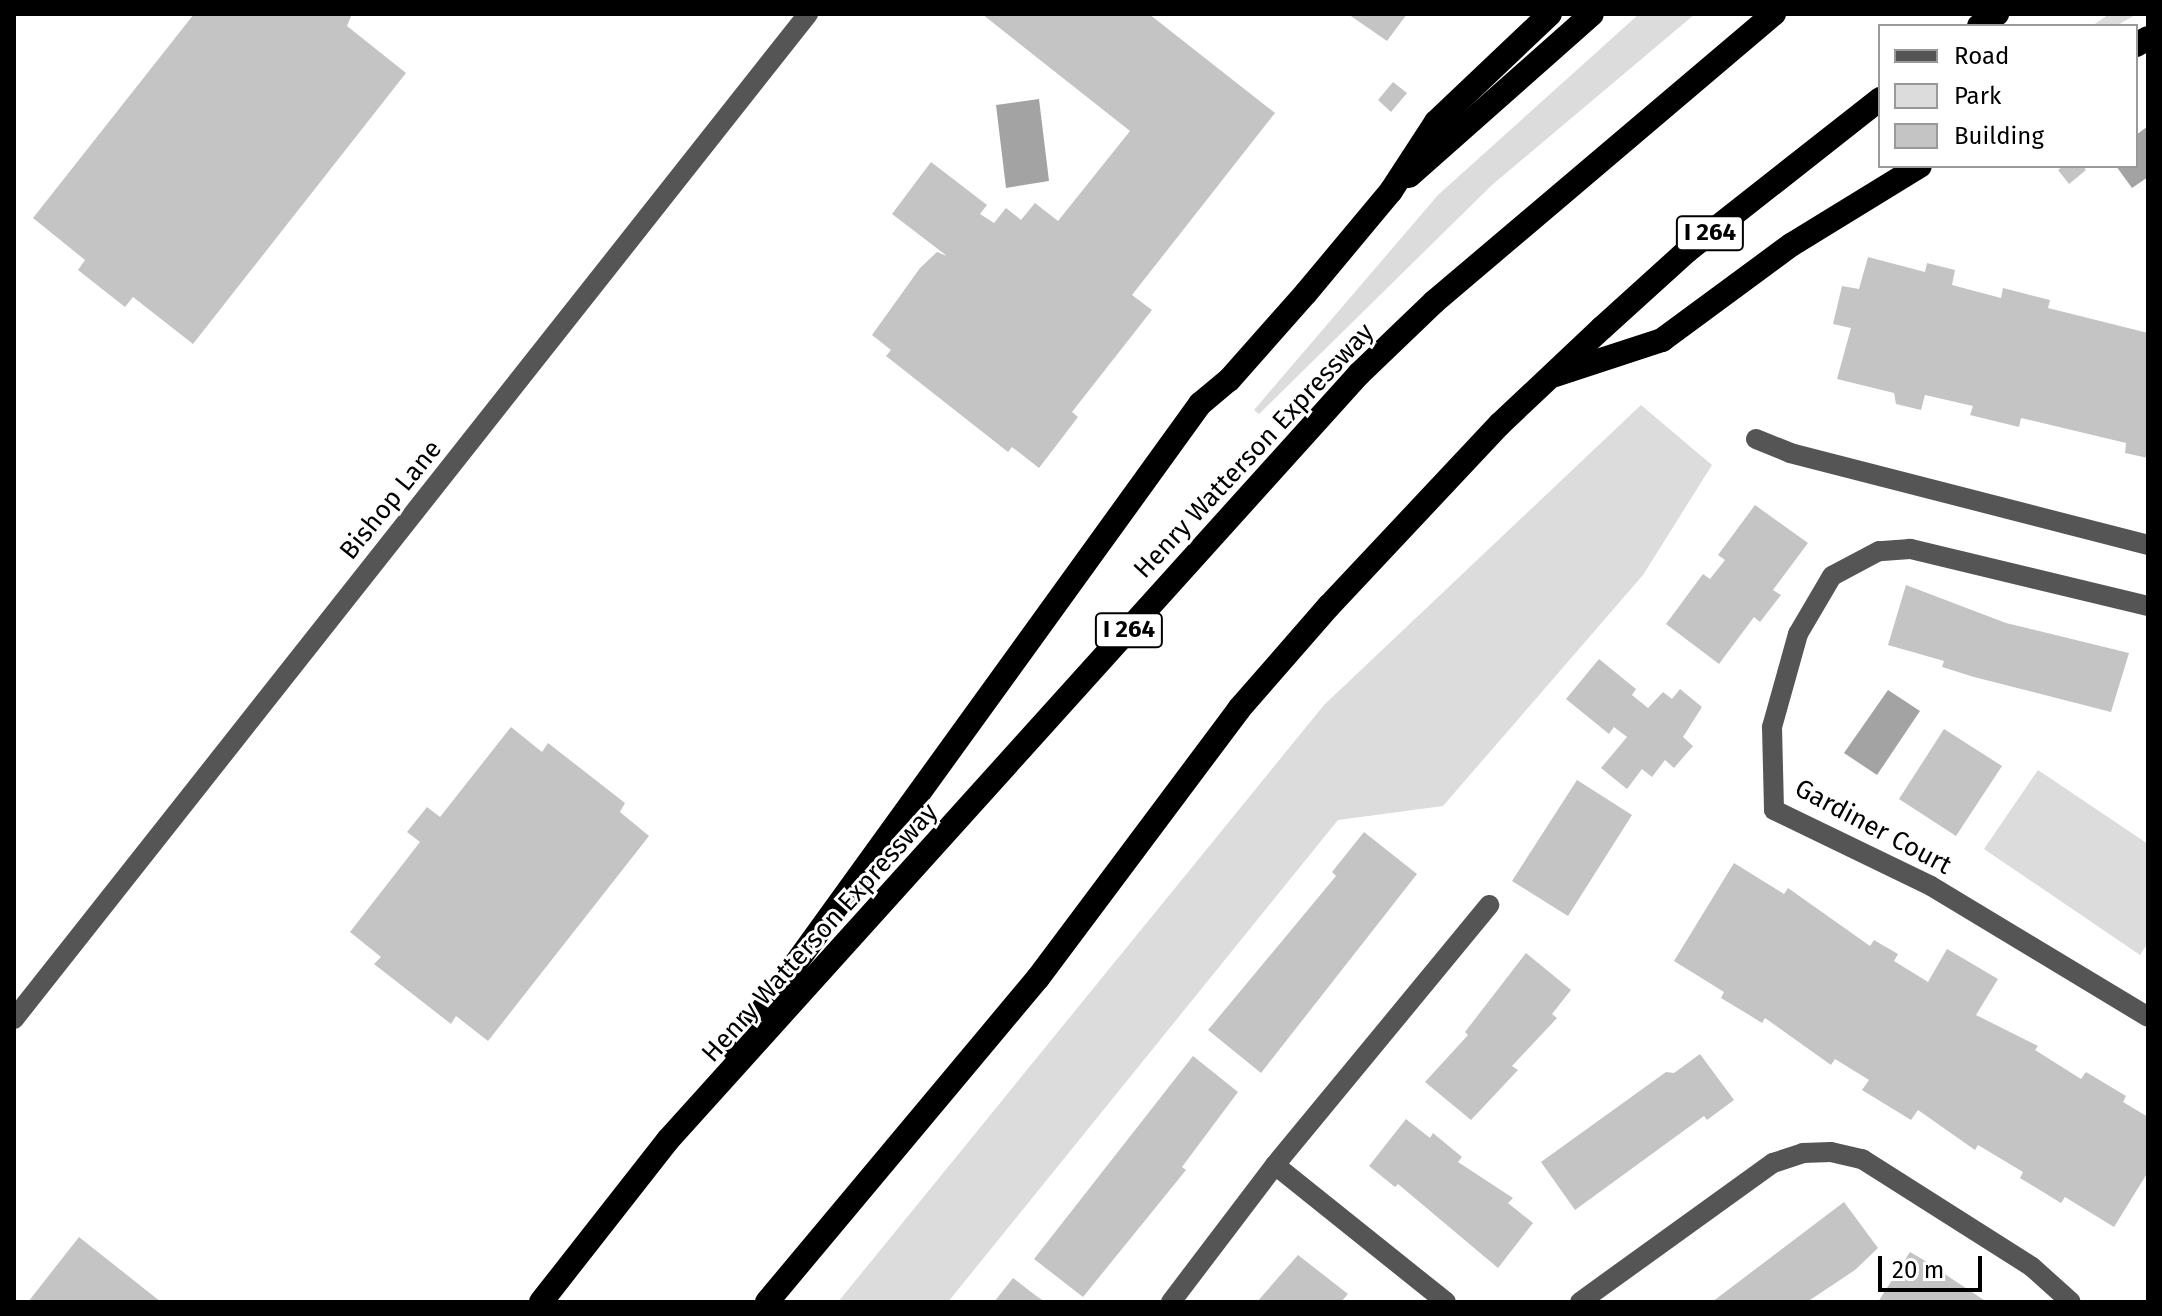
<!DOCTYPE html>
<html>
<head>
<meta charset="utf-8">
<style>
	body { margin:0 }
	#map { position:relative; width:2162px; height:1316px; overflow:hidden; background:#fff; font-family:"Fira Sans",sans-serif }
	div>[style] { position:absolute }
	.green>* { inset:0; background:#dcdcdc }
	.water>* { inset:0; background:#a3a3a3 }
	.building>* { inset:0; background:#c4c4c4 }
	.minor>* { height:20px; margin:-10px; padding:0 10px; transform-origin:10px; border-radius:10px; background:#555 }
	.highway>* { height:24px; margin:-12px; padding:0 12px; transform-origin:12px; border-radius:12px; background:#000 }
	span { translate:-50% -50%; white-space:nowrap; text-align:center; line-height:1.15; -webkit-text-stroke:6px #fff; paint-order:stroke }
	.shield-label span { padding:2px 6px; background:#fff; border:2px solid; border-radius:6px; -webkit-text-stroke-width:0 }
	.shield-label { font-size:24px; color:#000; font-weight:700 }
	.street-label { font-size:26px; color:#000 }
	.frame { position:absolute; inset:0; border:16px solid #000; pointer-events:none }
	.legend { position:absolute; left:1878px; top:24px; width:260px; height:144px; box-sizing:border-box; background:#fff; border:2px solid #999; margin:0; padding:10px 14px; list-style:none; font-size:24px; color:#000 }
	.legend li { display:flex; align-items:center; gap:16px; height:40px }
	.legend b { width:40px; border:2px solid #999 }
	.scale { position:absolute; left:1878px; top:1256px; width:104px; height:36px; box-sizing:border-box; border:4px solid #000; border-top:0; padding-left:10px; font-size:24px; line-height:28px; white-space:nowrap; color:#000; -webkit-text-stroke:6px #fff; paint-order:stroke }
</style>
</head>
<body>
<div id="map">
	<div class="green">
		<div style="clip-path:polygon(1639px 14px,1695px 14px,1492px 185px,1259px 414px,1254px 410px,1438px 195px)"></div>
		<div style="clip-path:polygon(2109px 14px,2137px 14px,2116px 26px,2092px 26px)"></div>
		<div style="clip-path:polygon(1641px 405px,1712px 465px,1643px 575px,1443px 806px,1338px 820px,948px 1302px,838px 1302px,1324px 705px)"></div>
		<div style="clip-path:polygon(2038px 770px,2148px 844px,2148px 943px,2140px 955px,1984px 849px)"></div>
	</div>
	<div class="water">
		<div style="clip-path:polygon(1039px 99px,1049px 181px,1006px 188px,996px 105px)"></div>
		<div style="clip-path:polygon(2148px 126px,2148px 177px,2132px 188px,2116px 166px,2136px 166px,2136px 135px)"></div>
		<div style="clip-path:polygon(1888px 690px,1920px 711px,1877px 775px,1844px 753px)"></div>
	</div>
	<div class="building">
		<div style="clip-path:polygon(194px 14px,352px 14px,347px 26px,406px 73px,193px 344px,133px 297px,125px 307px,78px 270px,85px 260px,33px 218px)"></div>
		<div style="clip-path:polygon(982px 14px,1149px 14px,1275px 113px,1132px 295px,1152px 310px,1072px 412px,1078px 417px,1039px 468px,1012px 447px,1008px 452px,886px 356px,891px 350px,872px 335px,920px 268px,937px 252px,947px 256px,892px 214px,931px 162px,987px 205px,980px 214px,994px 223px,1006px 208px,1021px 220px,1035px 203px,1058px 221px,1130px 131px)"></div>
		<div style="clip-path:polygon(1348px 14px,1407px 14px,1387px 41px)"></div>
		<div style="clip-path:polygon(1393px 82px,1407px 93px,1391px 112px,1378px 100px)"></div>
		<div style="clip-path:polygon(2063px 166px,2083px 166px,2086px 170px,2069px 184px,2058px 170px)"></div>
		<div style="clip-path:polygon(1868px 257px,1925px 272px,1927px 263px,1955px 270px,1952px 285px,2001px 298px,2003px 288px,2050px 300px,2048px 308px,2148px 333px,2148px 458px,2125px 453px,2126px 443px,2021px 418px,2019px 427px,1970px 415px,1973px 406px,1925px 395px,1921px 410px,1896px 404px,1894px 393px,1837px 379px,1851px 328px,1833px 324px,1842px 286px,1859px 289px)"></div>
		<div style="clip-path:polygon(1755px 505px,1808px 543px,1773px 590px,1781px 595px,1760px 622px,1754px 617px,1719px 664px,1666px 624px,1703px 574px,1710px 579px,1725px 560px,1718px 555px)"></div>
		<div style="clip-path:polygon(1906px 585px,2006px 623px,2129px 653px,2111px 712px,1974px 677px,1942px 667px,1944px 661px,1888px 645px)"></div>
		<div style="clip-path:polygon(1599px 659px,1636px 689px,1632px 695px,1648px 708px,1663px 692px,1672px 699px,1680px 689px,1702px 707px,1683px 737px,1693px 746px,1674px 768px,1665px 760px,1652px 777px,1642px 769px,1627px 789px,1601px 768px,1627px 737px,1614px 727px,1609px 734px,1566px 699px)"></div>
		<div style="clip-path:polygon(511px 727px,542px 752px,548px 743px,625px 803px,620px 812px,649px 836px,488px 1041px,456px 1016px,451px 1024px,374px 964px,381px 957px,350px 932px,420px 842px,407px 832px,427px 807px,440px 817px)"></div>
		<div style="clip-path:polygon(1944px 729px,2002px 766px,1956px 836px,1899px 799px)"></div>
		<div style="clip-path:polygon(1577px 780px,1632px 815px,1568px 916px,1512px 881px)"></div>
		<div style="clip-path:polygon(1364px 832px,1417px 874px,1261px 1073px,1208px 1030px,1336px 876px,1332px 872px)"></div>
		<div style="clip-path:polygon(1734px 863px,1784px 894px,1788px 888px,1870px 946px,1874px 940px,1898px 954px,1894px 961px,1928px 982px,1947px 949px,1998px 979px,1976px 1015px,2038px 1046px,2035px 1050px,2081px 1079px,2086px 1072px,2126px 1096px,2123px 1102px,2148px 1117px,2148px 1172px,2114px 1227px,2065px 1197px,2061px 1203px,2020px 1178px,2023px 1172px,1978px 1145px,1975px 1150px,1918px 1110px,1911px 1120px,1862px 1090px,1869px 1080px,1835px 1059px,1831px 1065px,1765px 1018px,1762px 1023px,1746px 1013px,1721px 998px,1724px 992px,1674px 961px)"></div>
		<div style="clip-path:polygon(1526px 953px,1571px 990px,1552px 1014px,1557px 1018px,1512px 1066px,1518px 1070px,1471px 1120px,1425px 1082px,1468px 1035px,1465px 1032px)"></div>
		<div style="clip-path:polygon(1700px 1054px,1734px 1100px,1707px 1120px,1704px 1116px,1575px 1210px,1541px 1162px,1666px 1072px,1674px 1073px)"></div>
		<div style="clip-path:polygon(1193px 1056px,1238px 1092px,1182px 1167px,1186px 1170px,1083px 1297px,1034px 1259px)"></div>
		<div style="clip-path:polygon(1406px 1119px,1430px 1138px,1433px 1133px,1462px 1157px,1458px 1162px,1513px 1198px,1508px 1203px,1533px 1223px,1498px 1268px,1398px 1184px,1395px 1187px,1369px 1166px)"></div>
		<div style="clip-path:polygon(1844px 1202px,1878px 1248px,1855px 1270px,1807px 1302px,1712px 1302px)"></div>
		<div style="clip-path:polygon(79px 1237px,161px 1302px,28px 1302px)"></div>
		<div style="clip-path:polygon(1910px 1252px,1922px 1259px,1987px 1302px,1878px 1302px)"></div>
		<div style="clip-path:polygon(1298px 1255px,1348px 1294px,1341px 1302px,1257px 1302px)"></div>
		<div style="clip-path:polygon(1013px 1278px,1035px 1295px,1045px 1302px,994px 1302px)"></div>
	</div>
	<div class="minor">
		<div style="left:1756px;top:439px;width:37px;rotate:22deg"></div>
		<div style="left:1790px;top:453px;width:370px;rotate:14.4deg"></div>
		<div style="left:2148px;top:606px;width:245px;rotate:-166.5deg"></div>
		<div style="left:1910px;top:549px;width:31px;rotate:176deg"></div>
		<div style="left:1879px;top:551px;width:53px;rotate:152deg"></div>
		<div style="left:1832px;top:576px;width:67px;rotate:120.4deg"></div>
		<div style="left:1798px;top:634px;width:97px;rotate:105.6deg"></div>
		<div style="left:1772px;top:727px;width:83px;rotate:88.6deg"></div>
		<div style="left:1774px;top:810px;width:174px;rotate:25.8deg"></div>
		<div style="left:1931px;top:886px;width:253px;rotate:31.1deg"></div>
		<div style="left:14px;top:1019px;width:1281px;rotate:-51.69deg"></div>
		<div style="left:1275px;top:1165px;width:219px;rotate:38.7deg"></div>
		<div style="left:1171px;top:1302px;width:172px;rotate:-52.8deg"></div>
		<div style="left:1275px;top:1165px;width:337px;rotate:-50.5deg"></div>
		<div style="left:1580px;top:1302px;width:238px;rotate:-35.8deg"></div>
		<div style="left:1773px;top:1163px;width:32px;rotate:-18deg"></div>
		<div style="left:1803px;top:1153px;width:28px;rotate:-2deg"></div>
		<div style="left:1831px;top:1152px;width:32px;rotate:13deg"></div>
		<div style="left:1862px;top:1159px;width:201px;rotate:32.4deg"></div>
		<div style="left:2032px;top:1267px;width:52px;rotate:41.9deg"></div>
	</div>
	<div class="highway">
		<div style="left:1979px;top:26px;width:22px;rotate:-34deg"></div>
		<div style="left:2136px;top:45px;width:14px;rotate:-30deg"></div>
		<div style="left:1409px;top:176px;width:244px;rotate:-41.5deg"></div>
		<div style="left:1555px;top:375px;width:113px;rotate:-18.1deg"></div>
		<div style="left:1662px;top:340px;width:160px;rotate:-36.4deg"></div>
		<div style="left:1791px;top:245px;width:151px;rotate:-31.5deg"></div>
		<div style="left:734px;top:1049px;width:796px;rotate:-54.15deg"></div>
		<div style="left:1200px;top:404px;width:38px;rotate:-40deg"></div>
		<div style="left:1229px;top:380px;width:116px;rotate:-48.5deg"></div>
		<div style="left:1306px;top:293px;width:133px;rotate:-50.2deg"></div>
		<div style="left:1391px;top:191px;width:82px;rotate:-56.9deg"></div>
		<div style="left:1436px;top:122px;width:157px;rotate:-43.5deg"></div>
		<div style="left:541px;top:1302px;width:206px;rotate:-51.9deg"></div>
		<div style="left:668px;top:1140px;width:1032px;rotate:-47.95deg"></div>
		<div style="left:1359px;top:374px;width:104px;rotate:-43.8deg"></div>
		<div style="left:1434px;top:302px;width:446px;rotate:-40.3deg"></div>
		<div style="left:767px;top:1302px;width:422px;rotate:-50.1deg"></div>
		<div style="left:1038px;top:978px;width:336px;rotate:-53.2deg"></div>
		<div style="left:1239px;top:709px;width:137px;rotate:-48.9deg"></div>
		<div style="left:1329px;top:606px;width:250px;rotate:-46.8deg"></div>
		<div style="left:1500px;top:424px;width:140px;rotate:-43.3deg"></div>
		<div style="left:1602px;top:328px;width:115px;rotate:-42.2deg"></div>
		<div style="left:1687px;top:251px;width:246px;rotate:-38.2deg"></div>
	</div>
	<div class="shield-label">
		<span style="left:1710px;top:233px">I 264</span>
		<span style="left:1129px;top:630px">I 264</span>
	</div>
	<div class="street-label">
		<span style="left:1254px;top:451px;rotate:-47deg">Henry Watterson Expressway</span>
		<span style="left:391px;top:500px;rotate:-51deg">Bishop Lane</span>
		<span style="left:1873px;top:827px;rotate:28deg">Gardiner Court</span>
		<span style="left:820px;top:933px;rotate:-48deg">Henry Watterson Expressway</span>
	</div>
	<div class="frame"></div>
	<ul class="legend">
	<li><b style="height:10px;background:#555"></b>Road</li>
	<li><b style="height:22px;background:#dcdcdc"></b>Park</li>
	<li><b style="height:22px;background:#c4c4c4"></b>Building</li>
	</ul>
	<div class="scale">20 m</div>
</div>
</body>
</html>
